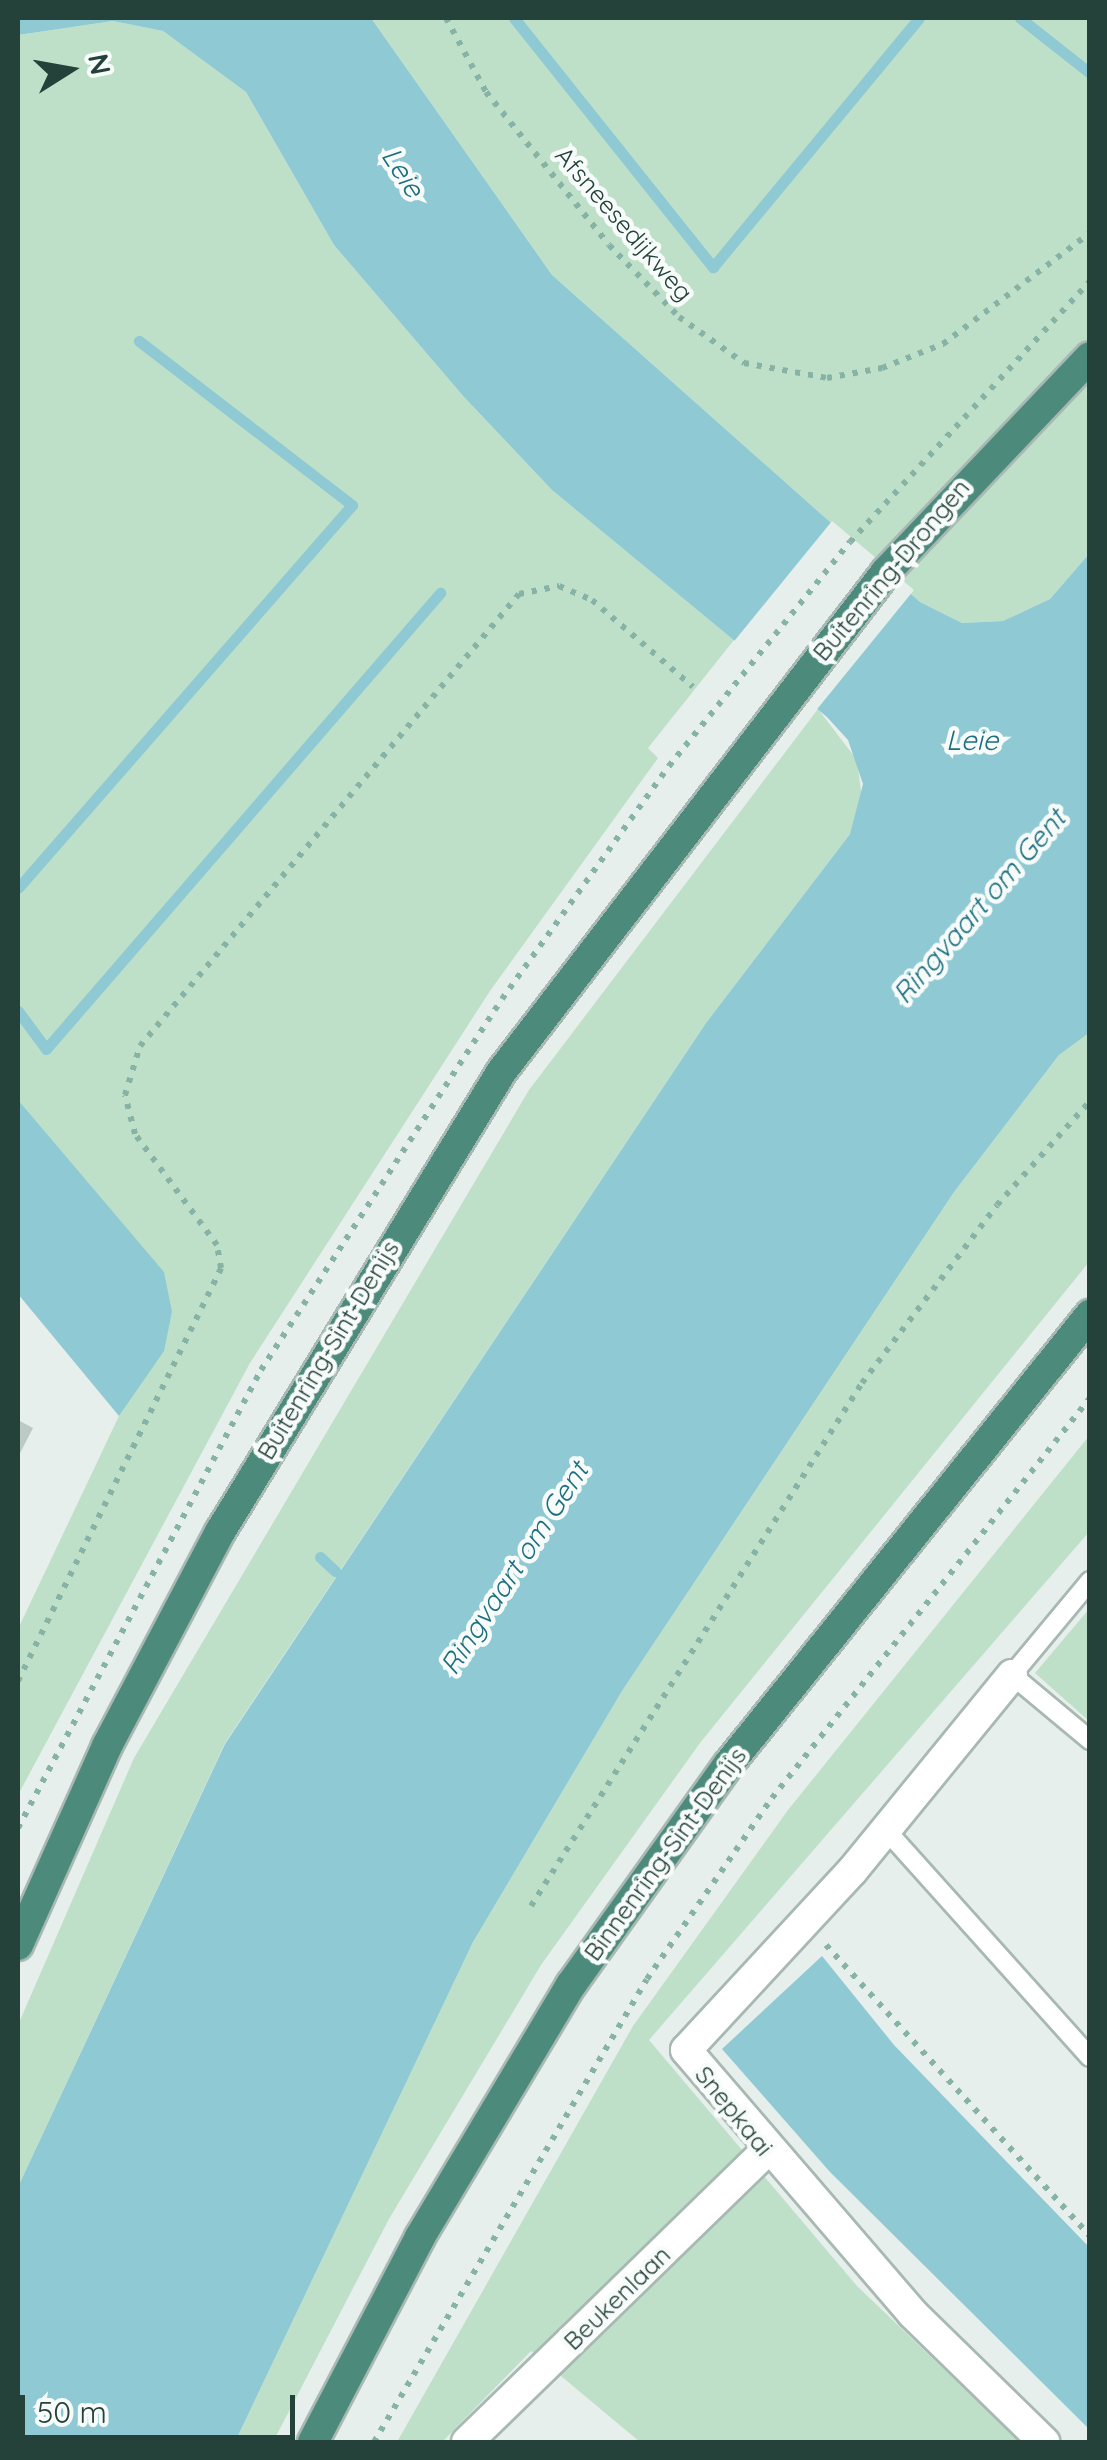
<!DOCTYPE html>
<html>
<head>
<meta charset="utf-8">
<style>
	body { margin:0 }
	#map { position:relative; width:1107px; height:2460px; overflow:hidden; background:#e6efeb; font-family:Quicksand,sans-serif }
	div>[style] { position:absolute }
	.green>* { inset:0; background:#bfe0c8 }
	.water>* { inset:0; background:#8ec9d4 }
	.pier>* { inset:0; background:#e6efeb }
	.stream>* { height:11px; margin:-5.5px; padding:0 5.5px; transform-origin:5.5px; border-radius:5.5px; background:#8ec9d4 }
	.building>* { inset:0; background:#bbcac4 }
	.path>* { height:6px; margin-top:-3px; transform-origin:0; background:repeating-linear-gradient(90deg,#86b3a5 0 5px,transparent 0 13px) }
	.roads { filter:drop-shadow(2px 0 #a8b8b2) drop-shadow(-2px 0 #a8b8b2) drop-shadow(0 2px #a8b8b2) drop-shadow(0 -2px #a8b8b2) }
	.service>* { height:18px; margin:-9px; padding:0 9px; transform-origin:9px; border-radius:9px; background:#fff }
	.minor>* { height:30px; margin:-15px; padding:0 15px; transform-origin:15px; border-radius:15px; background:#fff }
	.trunk>* { height:30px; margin:-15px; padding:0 15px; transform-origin:15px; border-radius:15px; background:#4c8a7c }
	span { translate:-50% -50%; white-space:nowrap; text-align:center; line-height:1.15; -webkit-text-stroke:9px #f7fbf9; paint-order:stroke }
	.street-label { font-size:25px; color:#24423a }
	.water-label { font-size:28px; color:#1c6f80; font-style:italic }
	.frame { position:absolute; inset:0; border:20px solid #24423a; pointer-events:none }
	.north { position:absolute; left:20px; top:20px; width:100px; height:100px; -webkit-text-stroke:8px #f7fbf9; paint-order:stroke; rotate:79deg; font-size:28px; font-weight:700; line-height:40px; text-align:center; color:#24423a }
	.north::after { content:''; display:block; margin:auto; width:35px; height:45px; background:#24423a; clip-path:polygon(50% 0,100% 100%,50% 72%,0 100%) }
	.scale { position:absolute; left:20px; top:2395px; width:275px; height:45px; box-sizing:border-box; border:5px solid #24423a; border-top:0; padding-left:12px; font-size:30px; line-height:35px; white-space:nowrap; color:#24423a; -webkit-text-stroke:8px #f7fbf9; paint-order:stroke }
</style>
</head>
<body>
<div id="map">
	<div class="green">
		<div style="clip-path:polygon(371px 18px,1089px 18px,1089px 554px,1050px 599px,1003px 621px,962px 623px,920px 602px,552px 275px)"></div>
		<div style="clip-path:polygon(113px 21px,163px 31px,246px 92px,334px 245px,464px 397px,552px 490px,734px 640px,648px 748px,658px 758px,490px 991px,250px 1363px,18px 1795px,18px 1629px,119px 1416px,163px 1351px,172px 1312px,18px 1100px,18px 35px)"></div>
		<div style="clip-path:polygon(818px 709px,857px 760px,863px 806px,850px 834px,706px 1023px,225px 1743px,18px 2187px,18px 2025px,134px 1758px,529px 1090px)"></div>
		<div style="clip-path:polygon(1089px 1033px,1089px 1262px,700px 1743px,541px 1965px,389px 2219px,273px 2442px,235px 2442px,473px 1942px,622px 1691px,954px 1192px,1059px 1055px)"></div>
		<div style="clip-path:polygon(1089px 1436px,1089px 1532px,649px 2040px,857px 2286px,1020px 2442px,640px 2442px,531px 2351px,442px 2442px,397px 2442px,633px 2026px,788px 1810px)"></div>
		<div style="clip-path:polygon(1089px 1609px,1089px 1721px,1035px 1673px)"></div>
	</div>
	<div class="water">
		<div style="clip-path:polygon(18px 18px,371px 18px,552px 275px,920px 602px,962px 623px,1003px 621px,1050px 599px,1089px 554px,1089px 1033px,1059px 1055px,954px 1192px,622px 1691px,473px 1942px,235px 2442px,18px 2442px,18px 2187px,225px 1744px,706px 1023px,850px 834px,863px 784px,848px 740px,827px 717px,552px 490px,464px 397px,334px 245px,246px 92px,163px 31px,113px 21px,18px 35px)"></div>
		<div style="clip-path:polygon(18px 1100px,164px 1272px,172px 1312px,164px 1351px,119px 1416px,18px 1294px)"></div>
		<div style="clip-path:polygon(822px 1956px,894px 2045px,1089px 2247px,1089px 2429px,830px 2172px,722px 2049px)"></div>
	</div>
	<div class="pier">
		<div style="clip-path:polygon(832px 521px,914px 590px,814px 713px,731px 645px)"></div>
	</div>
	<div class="stream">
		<div style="left:514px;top:18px;width:319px;rotate:51.4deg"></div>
		<div style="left:713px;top:267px;width:323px;rotate:-50.4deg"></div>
		<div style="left:1020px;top:18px;width:89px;rotate:38.2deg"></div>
		<div style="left:18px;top:888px;width:508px;rotate:-48.91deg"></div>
		<div style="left:352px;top:505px;width:269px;rotate:-142.4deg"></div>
		<div style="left:18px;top:1011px;width:47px;rotate:53.6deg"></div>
		<div style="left:46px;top:1049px;width:603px;rotate:-49.17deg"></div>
		<div style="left:320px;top:1557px;width:21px;rotate:43deg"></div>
	</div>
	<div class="building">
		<div style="clip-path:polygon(18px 1420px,33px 1428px,18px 1457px)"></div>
	</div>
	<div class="path">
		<div style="left:446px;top:18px;width:84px;rotate:61.6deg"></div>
		<div style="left:486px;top:92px;width:196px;rotate:51.2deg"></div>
		<div style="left:609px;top:245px;width:100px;rotate:45.8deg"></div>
		<div style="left:679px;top:317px;width:80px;rotate:35.3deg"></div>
		<div style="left:744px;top:363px;width:84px;rotate:10.2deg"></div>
		<div style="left:827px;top:378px;width:56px;rotate:-10.3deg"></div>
		<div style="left:882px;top:368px;width:66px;rotate:-21.5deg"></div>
		<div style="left:943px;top:344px;width:184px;rotate:-37.1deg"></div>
		<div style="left:18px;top:1681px;width:460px;rotate:-63.8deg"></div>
		<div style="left:221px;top:1268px;width:23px;rotate:-100deg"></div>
		<div style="left:217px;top:1245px;width:138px;rotate:-126.5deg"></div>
		<div style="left:135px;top:1134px;width:40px;rotate:-104.4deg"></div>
		<div style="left:125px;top:1095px;width:51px;rotate:-73deg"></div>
		<div style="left:140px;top:1046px;width:590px;rotate:-50.02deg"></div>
		<div style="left:519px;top:594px;width:41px;rotate:-11.3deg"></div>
		<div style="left:559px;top:586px;width:36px;rotate:23deg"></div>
		<div style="left:592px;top:600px;width:133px;rotate:40.7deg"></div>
		<div style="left:18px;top:1828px;width:518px;rotate:-62.05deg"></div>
		<div style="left:261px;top:1370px;width:442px;rotate:-57deg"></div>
		<div style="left:502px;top:999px;width:287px;rotate:-54.4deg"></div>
		<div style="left:669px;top:766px;width:288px;rotate:-51.1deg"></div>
		<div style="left:850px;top:542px;width:355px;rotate:-47.4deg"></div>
		<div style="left:531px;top:1906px;width:619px;rotate:-57.67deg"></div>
		<div style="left:862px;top:1383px;width:223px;rotate:-52.8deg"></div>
		<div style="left:997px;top:1205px;width:140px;rotate:-48.2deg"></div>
		<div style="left:826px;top:1945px;width:393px;rotate:47.8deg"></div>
		<div style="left:374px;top:2442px;width:537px;rotate:-59.48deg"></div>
		<div style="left:647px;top:1979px;width:220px;rotate:-55.4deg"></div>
		<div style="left:772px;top:1798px;width:511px;rotate:-51.52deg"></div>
	</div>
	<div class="roads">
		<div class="service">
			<div style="left:1090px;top:1581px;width:122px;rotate:129.7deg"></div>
			<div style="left:1012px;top:1675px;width:102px;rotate:39.8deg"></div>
			<div style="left:886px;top:1830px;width:305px;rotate:48.1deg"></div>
		</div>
		<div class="minor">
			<div style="left:1012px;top:1675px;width:253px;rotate:129.2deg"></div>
			<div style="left:852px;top:1871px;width:244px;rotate:132.8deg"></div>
			<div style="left:686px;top:2050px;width:347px;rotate:49.3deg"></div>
			<div style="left:912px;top:2313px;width:185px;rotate:44.3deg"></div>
			<div style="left:467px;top:2442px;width:417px;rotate:-44.2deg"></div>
		</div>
		<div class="trunk">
			<div style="left:18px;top:1945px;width:218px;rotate:-65.9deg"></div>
			<div style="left:107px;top:1746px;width:242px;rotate:-62.2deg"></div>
			<div style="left:220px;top:1532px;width:540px;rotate:-58.55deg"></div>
			<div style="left:502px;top:1071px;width:630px;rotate:-52.42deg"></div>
			<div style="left:886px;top:572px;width:296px;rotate:-46.5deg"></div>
			<div style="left:313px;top:2442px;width:231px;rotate:-62.4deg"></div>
			<div style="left:420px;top:2237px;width:294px;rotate:-59.1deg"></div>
			<div style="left:571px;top:1985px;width:270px;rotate:-54.5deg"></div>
			<div style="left:728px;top:1765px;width:578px;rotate:-51.19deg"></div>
		</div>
	</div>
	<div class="street-label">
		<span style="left:624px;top:224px;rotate:49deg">Afsneesedijkweg</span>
		<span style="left:891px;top:570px;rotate:-50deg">Buitenring-Drongen</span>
		<span style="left:328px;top:1350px;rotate:-59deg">Buitenring-Sint-Denijs</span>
		<span style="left:665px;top:1854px;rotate:-54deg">Binnenring-Sint-Denijs</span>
		<span style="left:734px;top:2111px;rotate:51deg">Snepkaai</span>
		<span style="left:617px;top:2298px;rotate:-44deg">Beukenlaan</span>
	</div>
	<div class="water-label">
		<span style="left:403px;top:172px;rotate:57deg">Leie</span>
		<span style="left:972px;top:740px">Leie</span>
		<span style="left:979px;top:906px;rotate:-49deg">Ringvaart om Gent</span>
		<span style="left:514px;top:1568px;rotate:-57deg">Ringvaart om Gent</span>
	</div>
	<div class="frame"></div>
	<div class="north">N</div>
	<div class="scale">50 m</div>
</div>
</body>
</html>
